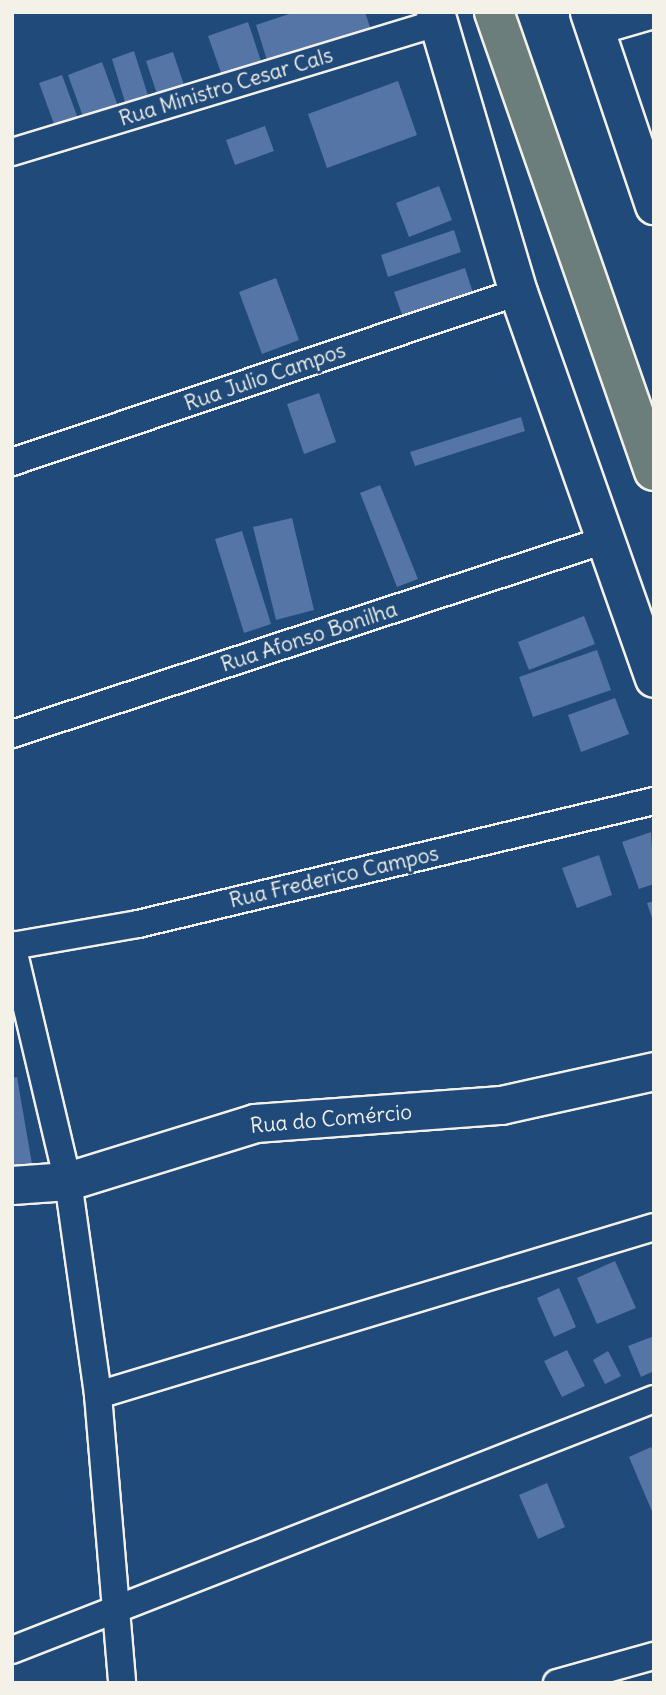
<!DOCTYPE html>
<html>
<head>
<meta charset="utf-8">
<style>
	body { margin:0 }
	#map { position:relative; width:666px; height:1695px; overflow:hidden; background:#1f4a7a; font-family:Delius,sans-serif }
	div>[style] { position:absolute }
	.building>* { inset:0; background:#5475a5 }
	.roads { filter:drop-shadow(2px 0 #f4f1e8) drop-shadow(-2px 0 #f4f1e8) drop-shadow(0 2px #f4f1e8) drop-shadow(0 -2px #f4f1e8) }
	.street>* { height:26px; margin:-13px; padding:0 13px; transform-origin:13px; border-radius:13px; background:#1f4a7a }
	.secondary>* { height:37px; margin:-18.5px; padding:0 18.5px; transform-origin:18.5px; border-radius:18.5px; background:#1f4a7a }
	.highway>* { height:38px; margin:-19px; padding:0 19px; transform-origin:19px; border-radius:19px; background:#6c7e7c }
	span { translate:-50% -50%; white-space:nowrap; text-align:center; line-height:1.15; -webkit-text-stroke:6px #1f4a7a; paint-order:stroke }
	.street-label { font-size:21px; color:#f4f1e8 }
	.frame { position:absolute; inset:0; border:14px solid #f4f1e8; pointer-events:none }
</style>
</head>
<body>
<div id="map">
	<div class="building">
		<div style="clip-path:polygon(295px 12px,365px 12px,373px 36px,270px 70px,256px 25px)"></div>
		<div style="clip-path:polygon(248px 22px,264px 70px,225px 84px,208px 36px)"></div>
		<div style="clip-path:polygon(134px 51px,151px 105px,128px 112px,112px 59px)"></div>
		<div style="clip-path:polygon(173px 52px,186px 91px,159px 100px,146px 61px)"></div>
		<div style="clip-path:polygon(102px 62px,119px 109px,85px 122px,68px 75px)"></div>
		<div style="clip-path:polygon(62px 75px,80px 124px,57px 132px,39px 83px)"></div>
		<div style="clip-path:polygon(398px 81px,417px 135px,327px 168px,308px 114px)"></div>
		<div style="clip-path:polygon(265px 126px,274px 151px,235px 165px,226px 140px)"></div>
		<div style="clip-path:polygon(439px 186px,452px 220px,409px 237px,396px 203px)"></div>
		<div style="clip-path:polygon(454px 230px,461px 252px,388px 277px,381px 255px)"></div>
		<div style="clip-path:polygon(465px 268px,475px 299px,405px 323px,394px 292px)"></div>
		<div style="clip-path:polygon(276px 278px,299px 340px,262px 354px,239px 292px)"></div>
		<div style="clip-path:polygon(319px 393px,336px 442px,304px 454px,287px 404px)"></div>
		<div style="clip-path:polygon(521px 417px,525px 431px,415px 466px,410px 452px)"></div>
		<div style="clip-path:polygon(380px 485px,418px 579px,397px 587px,360px 493px)"></div>
		<div style="clip-path:polygon(292px 518px,314px 610px,276px 620px,253px 527px)"></div>
		<div style="clip-path:polygon(242px 531px,271px 624px,244px 633px,215px 539px)"></div>
		<div style="clip-path:polygon(584px 616px,595px 644px,529px 670px,518px 642px)"></div>
		<div style="clip-path:polygon(597px 650px,611px 690px,533px 717px,519px 677px)"></div>
		<div style="clip-path:polygon(615px 698px,629px 734px,581px 752px,568px 715px)"></div>
		<div style="clip-path:polygon(651px 832px,654px 884px,639px 889px,622px 842px)"></div>
		<div style="clip-path:polygon(599px 855px,612px 895px,577px 908px,562px 868px)"></div>
		<div style="clip-path:polygon(654px 901px,654px 921px,653px 921px,647px 903px)"></div>
		<div style="clip-path:polygon(17px 1077px,33px 1170px,12px 1173px,12px 1078px)"></div>
		<div style="clip-path:polygon(615px 1261px,636px 1308px,597px 1324px,577px 1278px)"></div>
		<div style="clip-path:polygon(559px 1288px,576px 1327px,554px 1337px,537px 1298px)"></div>
		<div style="clip-path:polygon(654px 1336px,654px 1371px,641px 1377px,628px 1346px)"></div>
		<div style="clip-path:polygon(567px 1350px,585px 1386px,562px 1397px,544px 1361px)"></div>
		<div style="clip-path:polygon(608px 1351px,621px 1376px,605px 1384px,593px 1360px)"></div>
		<div style="clip-path:polygon(651px 1447px,654px 1454px,654px 1516px,629px 1457px)"></div>
		<div style="clip-path:polygon(547px 1483px,565px 1527px,538px 1539px,519px 1495px)"></div>
	</div>
	<div class="roads">
		<div class="street">
			<div style="left:595px;top:32px;width:61px;rotate:-16.1deg"></div>
			<div style="left:12px;top:152px;width:446px;rotate:-16.9deg"></div>
			<div style="left:12px;top:462px;width:534px;rotate:-18.57deg"></div>
			<div style="left:12px;top:734px;width:624px;rotate:-18.12deg"></div>
			<div style="left:12px;top:945px;width:243px;rotate:76.7deg"></div>
			<div style="left:68px;top:1181px;width:216px;rotate:82deg"></div>
			<div style="left:98px;top:1395px;width:289px;rotate:85.2deg"></div>
			<div style="left:12px;top:946px;width:128px;rotate:-9.9deg"></div>
			<div style="left:138px;top:924px;width:530px;rotate:-13.41deg"></div>
			<div style="left:98px;top:1395px;width:581px;rotate:-16.81deg"></div>
			<div style="left:12px;top:1650px;width:689px;rotate:-21.35deg"></div>
			<div style="left:557px;top:1683px;width:101px;rotate:-15.6deg"></div>
		</div>
		<div class="secondary">
			<div style="left:435px;top:12px;width:292px;rotate:73.5deg"></div>
			<div style="left:518px;top:292px;width:409px;rotate:70.6deg"></div>
			<div style="left:589px;top:12px;width:204px;rotate:71.4deg"></div>
			<div style="left:12px;top:1185px;width:56px;rotate:-4.1deg"></div>
			<div style="left:68px;top:1181px;width:196px;rotate:-17.2deg"></div>
			<div style="left:255px;top:1123px;width:247px;rotate:-4.2deg"></div>
			<div style="left:501px;top:1105px;width:157px;rotate:-12.5deg"></div>
		</div>
		<div class="highway">
			<div style="left:494px;top:12px;width:486px;rotate:70.8deg"></div>
		</div>
	</div>
	<div class="street-label">
		<span style="left:226px;top:87px;rotate:-17deg">Rua Ministro Cesar Cals</span>
		<span style="left:265px;top:377px;rotate:-19deg">Rua Julio Campos</span>
		<span style="left:309px;top:637px;rotate:-18deg">Rua Afonso Bonilha</span>
		<span style="left:334px;top:877px;rotate:-13deg">Rua Frederico Campos</span>
		<span style="left:331px;top:1119px;rotate:-5deg">Rua do Comércio</span>
	</div>
	<div class="frame"></div>
</div>
</body>
</html>
